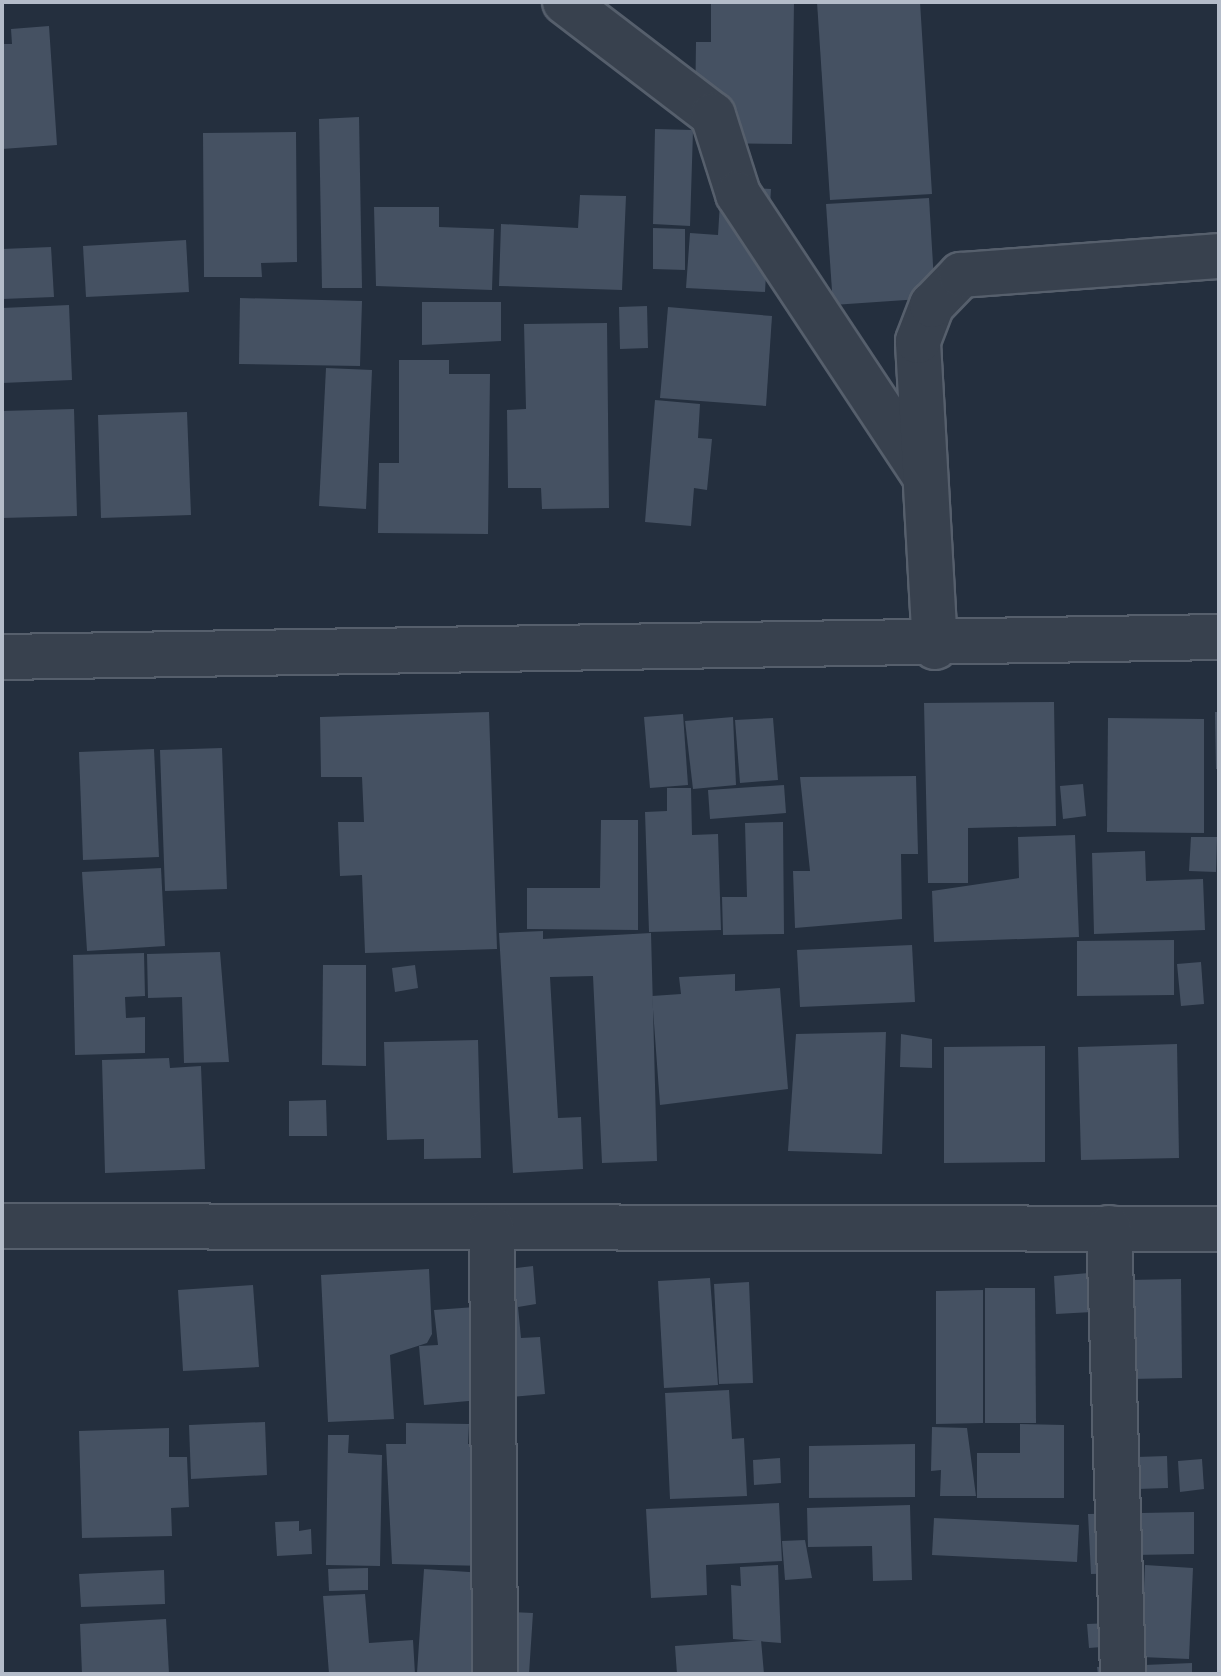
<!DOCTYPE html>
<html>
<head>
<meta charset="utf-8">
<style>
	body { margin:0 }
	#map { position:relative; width:1221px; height:1676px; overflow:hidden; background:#242f3e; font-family:Jost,sans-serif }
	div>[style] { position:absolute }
	.building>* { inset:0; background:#455162 }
	.roads { filter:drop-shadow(2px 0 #565f6c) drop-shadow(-2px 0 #565f6c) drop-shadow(0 2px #565f6c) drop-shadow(0 -2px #565f6c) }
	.minor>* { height:44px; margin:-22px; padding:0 22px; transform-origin:22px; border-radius:22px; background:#38414e }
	span { translate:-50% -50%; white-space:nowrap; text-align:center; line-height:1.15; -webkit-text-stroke:6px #1d2633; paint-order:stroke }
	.frame { position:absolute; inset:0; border:4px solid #b4bcc9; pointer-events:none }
</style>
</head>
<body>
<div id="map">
	<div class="building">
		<div style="clip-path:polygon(711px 2px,794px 2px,792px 144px,709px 143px,695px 113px,696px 42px,711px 42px)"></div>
		<div style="clip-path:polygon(817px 2px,920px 2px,932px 194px,830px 200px)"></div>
		<div style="clip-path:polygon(49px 26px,57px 145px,2px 149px,2px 44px,12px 44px,11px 29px)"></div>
		<div style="clip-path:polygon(359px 117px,362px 288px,322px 288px,319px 119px)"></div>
		<div style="clip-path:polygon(655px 129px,693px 130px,690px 226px,653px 224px)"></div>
		<div style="clip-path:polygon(296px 132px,297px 262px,261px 263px,262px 277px,204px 277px,203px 133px)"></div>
		<div style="clip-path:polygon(721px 186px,771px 189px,765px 292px,686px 288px,690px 233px,718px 235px)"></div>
		<div style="clip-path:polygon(580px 195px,626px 196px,622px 290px,499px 286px,501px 224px,578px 228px)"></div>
		<div style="clip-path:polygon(929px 198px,935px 298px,833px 305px,826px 204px)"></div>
		<div style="clip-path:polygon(374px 207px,439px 207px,439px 227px,494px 229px,492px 290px,376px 286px)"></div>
		<div style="clip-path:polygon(653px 228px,685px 229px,685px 270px,653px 269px)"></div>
		<div style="clip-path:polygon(186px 240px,189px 292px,86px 297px,83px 246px)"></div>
		<div style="clip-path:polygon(51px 247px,54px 297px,2px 299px,2px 249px)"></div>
		<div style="clip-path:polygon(240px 298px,362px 301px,360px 366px,239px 364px)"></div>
		<div style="clip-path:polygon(422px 302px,501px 302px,501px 341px,422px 345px)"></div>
		<div style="clip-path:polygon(69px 305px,72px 380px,2px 383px,2px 308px)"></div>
		<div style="clip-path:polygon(647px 306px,648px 348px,620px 349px,619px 307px)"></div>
		<div style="clip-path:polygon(668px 307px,772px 316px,766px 406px,660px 398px)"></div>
		<div style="clip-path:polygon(607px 323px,609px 508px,542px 509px,541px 488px,508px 488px,507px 410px,526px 409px,524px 324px)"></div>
		<div style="clip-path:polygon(399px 360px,449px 360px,449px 374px,490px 374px,488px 534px,378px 533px,379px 463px,399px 463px)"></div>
		<div style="clip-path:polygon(326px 368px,372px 370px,366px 509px,319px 506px)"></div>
		<div style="clip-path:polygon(655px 400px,700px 404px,698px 438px,712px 439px,707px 490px,694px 488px,691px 526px,645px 522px)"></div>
		<div style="clip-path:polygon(74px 409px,77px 516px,2px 518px,2px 411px)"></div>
		<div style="clip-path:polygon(187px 412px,191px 515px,101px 518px,98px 415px)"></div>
		<div style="clip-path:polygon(1054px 702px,1056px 826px,968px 828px,968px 883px,928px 883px,924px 703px)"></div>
		<div style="clip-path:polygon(489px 712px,497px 949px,365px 953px,362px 875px,340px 876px,338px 822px,364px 822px,362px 777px,321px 777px,320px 717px)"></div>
		<div style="clip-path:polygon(1215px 712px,1219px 712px,1219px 769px,1216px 769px)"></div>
		<div style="clip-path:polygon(683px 714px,688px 785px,650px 788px,644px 717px)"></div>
		<div style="clip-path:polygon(733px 717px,736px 785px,693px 789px,685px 721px)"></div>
		<div style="clip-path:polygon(773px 718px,778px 780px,740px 783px,735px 720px)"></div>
		<div style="clip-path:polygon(1108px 718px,1204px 719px,1204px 833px,1107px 832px)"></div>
		<div style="clip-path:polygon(222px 748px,227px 889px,165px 891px,160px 750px)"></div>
		<div style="clip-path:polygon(154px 749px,159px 857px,83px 860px,79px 752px)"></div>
		<div style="clip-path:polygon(916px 776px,918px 854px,901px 854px,902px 919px,795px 928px,793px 871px,810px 871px,800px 777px)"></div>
		<div style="clip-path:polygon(1083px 784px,1086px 816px,1063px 819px,1060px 786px)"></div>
		<div style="clip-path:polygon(784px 785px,786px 813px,710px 819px,708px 790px)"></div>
		<div style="clip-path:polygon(667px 788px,691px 788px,692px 835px,718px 834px,721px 930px,649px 932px,645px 812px,667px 811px)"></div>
		<div style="clip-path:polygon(601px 820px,638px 820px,638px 930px,527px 929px,527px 888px,600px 888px)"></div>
		<div style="clip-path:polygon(783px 822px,784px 934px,723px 935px,722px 897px,747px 897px,745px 823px)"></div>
		<div style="clip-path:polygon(1075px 835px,1079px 937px,934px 942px,932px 891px,1019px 878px,1018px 837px)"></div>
		<div style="clip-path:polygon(1191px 837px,1217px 837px,1216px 872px,1189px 871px)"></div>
		<div style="clip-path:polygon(1145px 851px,1146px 881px,1203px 879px,1205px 930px,1094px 934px,1092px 853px)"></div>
		<div style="clip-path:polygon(161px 868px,165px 946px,87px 951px,82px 872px)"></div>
		<div style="clip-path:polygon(543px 931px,543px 939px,651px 933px,657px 1161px,602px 1163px,593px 976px,550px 977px,558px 1118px,581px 1117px,583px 1169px,513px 1173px,499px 933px)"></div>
		<div style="clip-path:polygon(1174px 940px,1174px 995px,1077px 996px,1077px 941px)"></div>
		<div style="clip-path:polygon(912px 945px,915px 1002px,800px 1007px,797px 950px)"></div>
		<div style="clip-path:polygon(220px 952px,229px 1062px,184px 1063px,182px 997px,148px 998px,147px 954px)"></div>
		<div style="clip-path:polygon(144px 953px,145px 996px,125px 997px,126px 1018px,145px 1017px,145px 1053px,75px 1055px,73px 955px)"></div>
		<div style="clip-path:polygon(1201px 962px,1204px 1004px,1181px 1006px,1177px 964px)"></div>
		<div style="clip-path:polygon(323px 965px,366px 965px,366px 1066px,322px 1065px)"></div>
		<div style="clip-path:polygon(415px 965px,418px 988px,395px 992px,392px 968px)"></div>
		<div style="clip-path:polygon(735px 974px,735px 991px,780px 988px,788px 1089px,660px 1105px,652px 996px,681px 994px,679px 977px)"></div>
		<div style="clip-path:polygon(886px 1032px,882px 1154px,788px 1151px,796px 1034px)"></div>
		<div style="clip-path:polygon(901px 1034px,932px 1039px,932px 1068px,900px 1067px)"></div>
		<div style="clip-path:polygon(478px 1040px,481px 1158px,424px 1159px,424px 1139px,387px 1140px,384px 1042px)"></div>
		<div style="clip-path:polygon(1177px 1044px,1179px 1158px,1081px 1160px,1078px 1047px)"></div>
		<div style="clip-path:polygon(1045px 1046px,1045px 1162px,944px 1163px,944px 1047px)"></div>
		<div style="clip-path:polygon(169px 1058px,170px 1068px,201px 1066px,205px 1169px,105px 1173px,102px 1060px)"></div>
		<div style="clip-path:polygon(326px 1100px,327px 1136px,289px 1136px,289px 1101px)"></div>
		<div style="clip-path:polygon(533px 1266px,536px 1304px,518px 1307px,521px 1338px,540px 1337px,545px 1394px,424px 1405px,419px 1346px,438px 1345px,434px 1310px,503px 1305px,499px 1270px)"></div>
		<div style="clip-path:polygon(429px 1269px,432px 1334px,427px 1343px,390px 1355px,394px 1419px,328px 1422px,321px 1275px)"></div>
		<div style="clip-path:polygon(1089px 1273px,1092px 1312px,1056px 1314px,1054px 1276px)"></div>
		<div style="clip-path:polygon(710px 1278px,718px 1385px,664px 1388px,658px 1281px)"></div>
		<div style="clip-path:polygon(1181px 1279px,1182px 1378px,1130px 1379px,1128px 1280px)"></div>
		<div style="clip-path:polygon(749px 1282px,753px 1383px,719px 1384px,714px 1284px)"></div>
		<div style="clip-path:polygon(253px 1285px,259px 1367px,183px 1371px,178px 1290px)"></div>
		<div style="clip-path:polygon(985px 1288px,1035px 1288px,1036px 1423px,985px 1423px)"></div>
		<div style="clip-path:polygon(983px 1290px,983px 1423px,936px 1424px,936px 1291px)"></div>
		<div style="clip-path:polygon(729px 1390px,732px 1439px,744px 1438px,747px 1496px,670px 1499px,665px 1393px)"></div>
		<div style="clip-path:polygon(265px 1422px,267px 1475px,191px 1479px,189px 1425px)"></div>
		<div style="clip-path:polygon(406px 1423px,469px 1424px,468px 1444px,490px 1444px,488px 1566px,392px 1564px,386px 1444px,406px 1444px)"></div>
		<div style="clip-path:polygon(1020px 1424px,1064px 1425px,1064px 1498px,977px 1498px,977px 1453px,1020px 1453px)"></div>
		<div style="clip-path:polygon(932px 1427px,967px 1428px,976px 1496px,940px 1496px,941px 1470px,931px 1471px)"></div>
		<div style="clip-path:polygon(169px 1428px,169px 1457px,187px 1457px,189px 1507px,171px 1508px,172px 1536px,82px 1538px,79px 1431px)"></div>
		<div style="clip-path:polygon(328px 1435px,349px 1435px,348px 1453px,382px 1455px,380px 1566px,326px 1565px)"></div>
		<div style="clip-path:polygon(915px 1444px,915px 1497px,809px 1498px,809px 1446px)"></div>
		<div style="clip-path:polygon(1167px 1456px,1168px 1488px,1107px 1490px,1106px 1458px)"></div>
		<div style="clip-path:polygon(780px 1458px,781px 1483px,754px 1485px,753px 1460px)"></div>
		<div style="clip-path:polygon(1202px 1459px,1204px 1489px,1180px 1492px,1178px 1461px)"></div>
		<div style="clip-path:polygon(779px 1503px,782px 1561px,706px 1565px,707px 1595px,651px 1598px,646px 1509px)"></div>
		<div style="clip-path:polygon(910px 1505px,912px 1580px,873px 1581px,872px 1546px,808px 1547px,807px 1508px)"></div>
		<div style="clip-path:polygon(1194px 1512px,1194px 1554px,1133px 1555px,1134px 1573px,1091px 1574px,1088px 1514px)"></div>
		<div style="clip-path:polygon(934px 1518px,1079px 1525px,1077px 1562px,932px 1555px)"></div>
		<div style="clip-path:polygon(299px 1521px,299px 1531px,311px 1529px,312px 1554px,277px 1556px,275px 1522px)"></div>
		<div style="clip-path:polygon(805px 1540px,812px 1578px,785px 1580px,782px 1541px)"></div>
		<div style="clip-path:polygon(778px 1565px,781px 1643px,733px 1639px,731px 1585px,741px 1586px,740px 1567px)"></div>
		<div style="clip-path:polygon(1145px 1565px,1193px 1568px,1189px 1659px,1141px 1657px)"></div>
		<div style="clip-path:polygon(368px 1568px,368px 1590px,329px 1591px,328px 1569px)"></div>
		<div style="clip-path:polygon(424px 1569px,513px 1575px,511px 1612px,533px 1613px,529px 1674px,417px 1673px)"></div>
		<div style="clip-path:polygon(164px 1570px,165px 1604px,81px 1607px,79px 1574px)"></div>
		<div style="clip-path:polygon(365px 1594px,369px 1643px,413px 1640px,415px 1674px,329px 1674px,323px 1596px)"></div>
		<div style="clip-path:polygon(166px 1619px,169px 1674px,82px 1674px,80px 1624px)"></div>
		<div style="clip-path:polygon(1112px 1623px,1114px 1646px,1089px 1648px,1087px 1624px)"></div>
		<div style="clip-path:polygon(761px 1640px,764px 1674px,677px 1674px,675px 1646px)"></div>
		<div style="clip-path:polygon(1192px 1663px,1192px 1674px,1098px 1674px,1097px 1667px)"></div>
	</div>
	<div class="roads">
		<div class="minor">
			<div style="left:565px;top:2px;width:186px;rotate:37.4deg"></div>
			<div style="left:713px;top:115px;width:83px;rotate:72.4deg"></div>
			<div style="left:738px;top:194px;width:337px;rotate:56.5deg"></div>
			<div style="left:935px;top:647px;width:306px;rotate:-93.2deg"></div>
			<div style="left:918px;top:341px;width:39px;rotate:-69deg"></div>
			<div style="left:932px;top:305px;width:42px;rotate:-46deg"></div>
			<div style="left:961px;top:275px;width:259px;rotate:-4.2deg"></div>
			<div style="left:2px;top:657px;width:1217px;rotate:-0.94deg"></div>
			<div style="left:2px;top:1226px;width:1217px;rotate:0.14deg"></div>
			<div style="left:492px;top:1228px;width:446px;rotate:89.6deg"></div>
			<div style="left:1109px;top:1228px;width:446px;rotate:88.2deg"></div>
		</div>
	</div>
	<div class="frame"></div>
</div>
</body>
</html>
